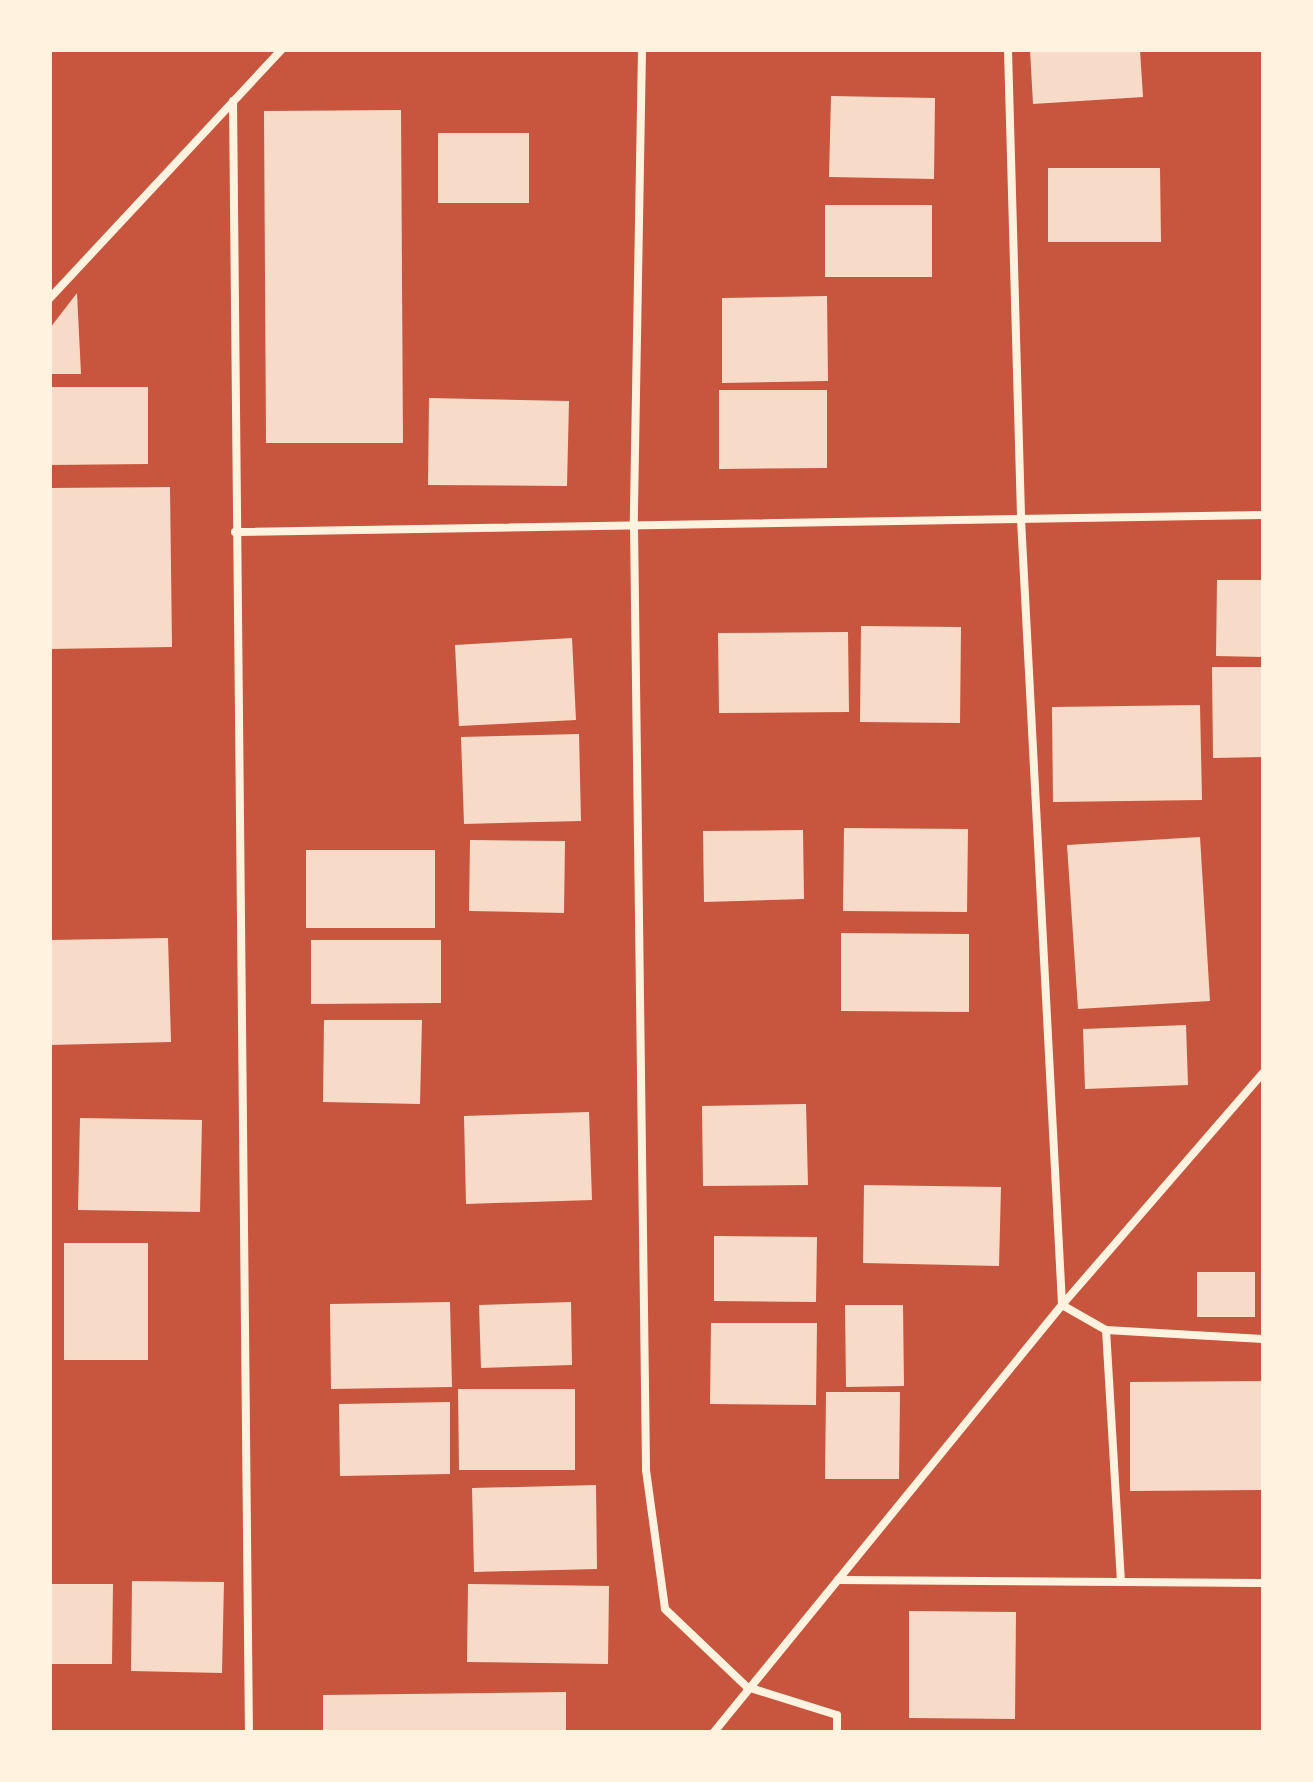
<!DOCTYPE html>
<html>
<head>
<meta charset="utf-8">
<style>
	body { margin:0 }
	#map { position:relative; width:1313px; height:1782px; overflow:hidden; background:#c8553d; font-family:"Exo 2",sans-serif }
	div>[style] { position:absolute }
	.building>* { inset:0; background:#f7dbc8 }
	.minor>* { height:8px; margin:-4px; padding:0 4px; transform-origin:4px; border-radius:4px; background:#fff3e0 }
	span { translate:-50% -50%; white-space:nowrap; text-align:center; line-height:1.15; -webkit-text-stroke:6px #fff3e0; paint-order:stroke }
	.frame { position:absolute; inset:0; border:52px solid #fff3e0; pointer-events:none }
</style>
</head>
<body>
<div id="map">
	<div class="building">
		<div style="clip-path:polygon(1030px 50px,1140px 50px,1143px 97px,1033px 104px)"></div>
		<div style="clip-path:polygon(831px 96px,935px 98px,934px 179px,829px 177px)"></div>
		<div style="clip-path:polygon(401px 110px,403px 443px,266px 443px,264px 111px)"></div>
		<div style="clip-path:polygon(438px 133px,529px 133px,529px 203px,438px 203px)"></div>
		<div style="clip-path:polygon(1048px 168px,1160px 168px,1161px 242px,1048px 242px)"></div>
		<div style="clip-path:polygon(825px 205px,932px 205px,932px 277px,825px 277px)"></div>
		<div style="clip-path:polygon(77px 293px,81px 374px,50px 374px,50px 328px)"></div>
		<div style="clip-path:polygon(827px 296px,828px 381px,722px 383px,722px 298px)"></div>
		<div style="clip-path:polygon(50px 387px,148px 387px,148px 464px,50px 465px)"></div>
		<div style="clip-path:polygon(719px 390px,827px 390px,827px 468px,719px 469px)"></div>
		<div style="clip-path:polygon(429px 398px,569px 401px,567px 486px,428px 485px)"></div>
		<div style="clip-path:polygon(170px 487px,172px 647px,50px 649px,50px 488px)"></div>
		<div style="clip-path:polygon(1217px 580px,1263px 580px,1263px 657px,1216px 656px)"></div>
		<div style="clip-path:polygon(861px 626px,961px 627px,960px 723px,860px 722px)"></div>
		<div style="clip-path:polygon(848px 632px,849px 712px,719px 713px,718px 633px)"></div>
		<div style="clip-path:polygon(572px 638px,576px 720px,459px 726px,455px 645px)"></div>
		<div style="clip-path:polygon(1212px 667px,1263px 667px,1263px 757px,1213px 758px)"></div>
		<div style="clip-path:polygon(1200px 705px,1202px 800px,1053px 802px,1052px 707px)"></div>
		<div style="clip-path:polygon(579px 734px,581px 821px,464px 824px,461px 737px)"></div>
		<div style="clip-path:polygon(844px 828px,968px 829px,967px 912px,843px 911px)"></div>
		<div style="clip-path:polygon(803px 830px,804px 899px,704px 902px,703px 831px)"></div>
		<div style="clip-path:polygon(1200px 837px,1210px 1001px,1078px 1009px,1067px 845px)"></div>
		<div style="clip-path:polygon(470px 840px,565px 841px,564px 913px,469px 911px)"></div>
		<div style="clip-path:polygon(306px 850px,435px 850px,435px 928px,306px 928px)"></div>
		<div style="clip-path:polygon(841px 933px,969px 934px,969px 1012px,841px 1011px)"></div>
		<div style="clip-path:polygon(168px 938px,171px 1042px,50px 1045px,50px 940px)"></div>
		<div style="clip-path:polygon(311px 940px,441px 940px,441px 1003px,311px 1004px)"></div>
		<div style="clip-path:polygon(324px 1020px,422px 1020px,420px 1104px,323px 1102px)"></div>
		<div style="clip-path:polygon(1186px 1025px,1188px 1085px,1085px 1089px,1083px 1029px)"></div>
		<div style="clip-path:polygon(806px 1104px,808px 1185px,703px 1186px,702px 1106px)"></div>
		<div style="clip-path:polygon(589px 1112px,592px 1200px,466px 1204px,464px 1116px)"></div>
		<div style="clip-path:polygon(80px 1118px,202px 1120px,200px 1212px,78px 1210px)"></div>
		<div style="clip-path:polygon(864px 1185px,1001px 1187px,999px 1266px,863px 1263px)"></div>
		<div style="clip-path:polygon(714px 1236px,817px 1237px,816px 1302px,714px 1301px)"></div>
		<div style="clip-path:polygon(64px 1243px,148px 1243px,148px 1360px,64px 1360px)"></div>
		<div style="clip-path:polygon(1197px 1272px,1255px 1272px,1255px 1317px,1197px 1317px)"></div>
		<div style="clip-path:polygon(450px 1302px,452px 1387px,331px 1389px,330px 1304px)"></div>
		<div style="clip-path:polygon(571px 1302px,572px 1365px,481px 1368px,479px 1305px)"></div>
		<div style="clip-path:polygon(845px 1305px,903px 1305px,904px 1386px,846px 1387px)"></div>
		<div style="clip-path:polygon(711px 1323px,817px 1323px,816px 1405px,710px 1404px)"></div>
		<div style="clip-path:polygon(1263px 1381px,1263px 1490px,1130px 1491px,1130px 1382px)"></div>
		<div style="clip-path:polygon(458px 1389px,575px 1389px,575px 1470px,459px 1470px)"></div>
		<div style="clip-path:polygon(826px 1392px,900px 1392px,899px 1479px,825px 1479px)"></div>
		<div style="clip-path:polygon(450px 1402px,450px 1474px,340px 1476px,339px 1404px)"></div>
		<div style="clip-path:polygon(596px 1485px,597px 1569px,474px 1572px,472px 1488px)"></div>
		<div style="clip-path:polygon(132px 1581px,224px 1582px,222px 1673px,131px 1671px)"></div>
		<div style="clip-path:polygon(51px 1584px,113px 1584px,112px 1664px,51px 1664px)"></div>
		<div style="clip-path:polygon(468px 1584px,609px 1586px,608px 1664px,467px 1662px)"></div>
		<div style="clip-path:polygon(909px 1611px,1016px 1612px,1015px 1719px,909px 1718px)"></div>
		<div style="clip-path:polygon(566px 1692px,566px 1732px,323px 1732px,323px 1695px)"></div>
	</div>
	<div class="minor">
		<div style="left:642px;top:50px;width:475px;rotate:91deg"></div>
		<div style="left:634px;top:525px;width:945px;rotate:89.27deg"></div>
		<div style="left:646px;top:1470px;width:140px;rotate:82.2deg"></div>
		<div style="left:665px;top:1609px;width:113px;rotate:43.6deg"></div>
		<div style="left:747px;top:1687px;width:94px;rotate:17.3deg"></div>
		<div style="left:837px;top:1715px;width:17px;rotate:90deg"></div>
		<div style="left:1008px;top:50px;width:469px;rotate:88.4deg"></div>
		<div style="left:1021px;top:519px;width:787px;rotate:87.01deg"></div>
		<div style="left:1062px;top:1305px;width:51px;rotate:29.6deg"></div>
		<div style="left:233px;top:101px;width:1631px;rotate:89.44deg"></div>
		<div style="left:50px;top:298px;width:339px;rotate:-47deg"></div>
		<div style="left:235px;top:532px;width:1028px;rotate:-0.95deg"></div>
		<div style="left:838px;top:1580px;width:425px;rotate:0.4deg"></div>
		<div style="left:1121px;top:1582px;width:252px;rotate:-93.4deg"></div>
		<div style="left:1106px;top:1330px;width:157px;rotate:3.3deg"></div>
		<div style="left:714px;top:1732px;width:551px;rotate:-50.82deg"></div>
		<div style="left:1062px;top:1305px;width:307px;rotate:-49.1deg"></div>
	</div>
	<div class="frame"></div>
</div>
</body>
</html>
